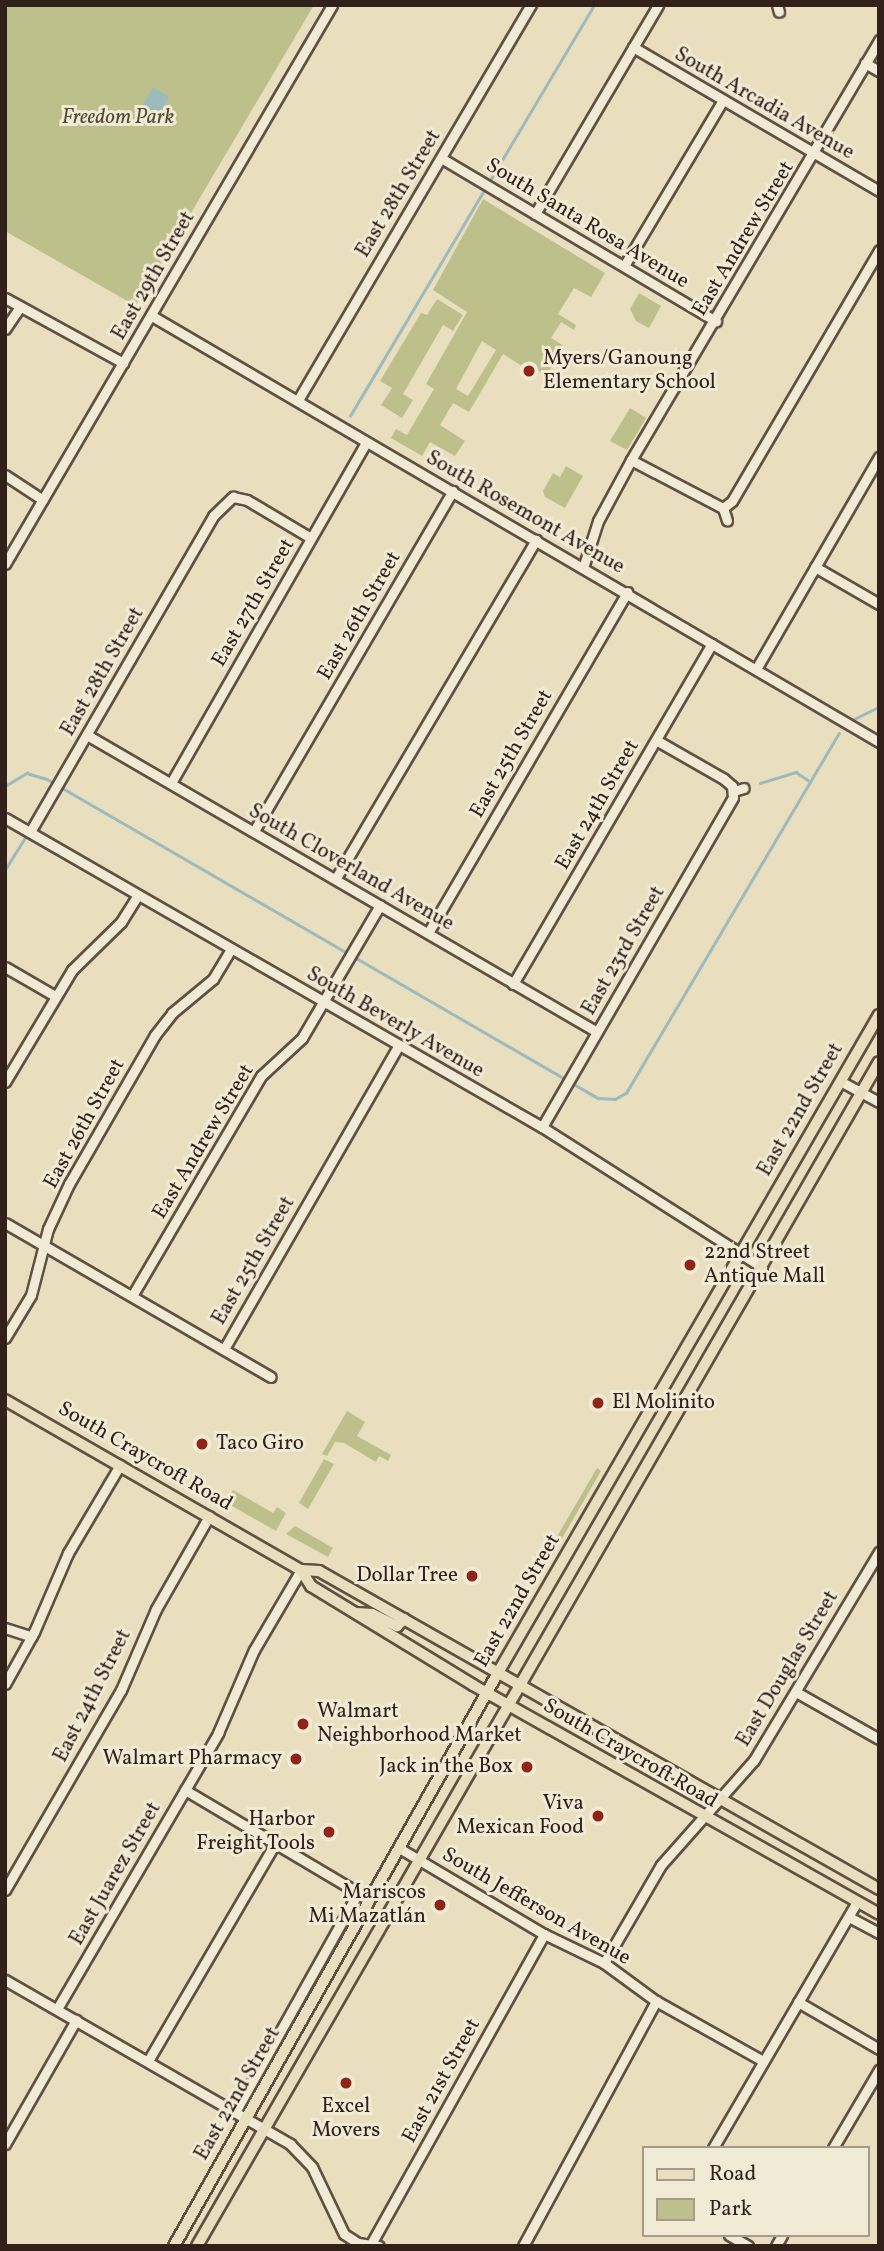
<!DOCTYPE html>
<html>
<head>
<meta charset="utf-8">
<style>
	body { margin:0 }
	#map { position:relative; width:884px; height:2251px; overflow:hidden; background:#e9dfbe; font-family:Vollkorn,serif }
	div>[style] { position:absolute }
	.green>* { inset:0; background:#bec08c }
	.water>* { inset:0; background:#9dbabd }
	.stream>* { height:2.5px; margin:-1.25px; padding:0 1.25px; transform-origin:1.25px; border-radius:1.25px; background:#9dbabd }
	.roads { filter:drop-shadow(2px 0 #605044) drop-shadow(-2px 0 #605044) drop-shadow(0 2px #605044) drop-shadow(0 -2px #605044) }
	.minor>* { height:9px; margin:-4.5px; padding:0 4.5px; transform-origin:4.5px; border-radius:4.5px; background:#f1ead5 }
	.major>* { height:10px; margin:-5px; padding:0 5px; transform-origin:5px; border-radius:5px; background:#e9dfbe }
	.dots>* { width:19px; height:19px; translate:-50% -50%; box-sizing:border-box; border:4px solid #f1ead5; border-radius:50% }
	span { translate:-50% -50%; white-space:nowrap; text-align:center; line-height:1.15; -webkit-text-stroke:6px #f1ead5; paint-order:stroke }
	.street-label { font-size:21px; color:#32211b }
	.park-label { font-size:21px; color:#554937; font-style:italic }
	.poi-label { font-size:21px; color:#32211b }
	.left { translate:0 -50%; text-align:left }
	.right { translate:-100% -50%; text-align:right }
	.frame { position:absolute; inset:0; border:7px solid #32211b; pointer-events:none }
	.legend { position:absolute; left:642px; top:2146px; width:228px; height:91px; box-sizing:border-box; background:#f1ead5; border:2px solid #a59a8b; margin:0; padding:9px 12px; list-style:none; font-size:21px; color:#32211b }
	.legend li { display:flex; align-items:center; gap:14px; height:35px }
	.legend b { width:35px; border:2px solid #a59a8b }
</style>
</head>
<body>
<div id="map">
	<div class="green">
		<div style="clip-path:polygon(5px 5px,314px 5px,136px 306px,5px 231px)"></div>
		<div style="clip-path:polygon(evenodd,483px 199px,605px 273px,591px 297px,574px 288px,558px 314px,576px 325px,574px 330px,561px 322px,551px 338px,564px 346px,549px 372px,530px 371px,503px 354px,469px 412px,453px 403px,440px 425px,465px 441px,455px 456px,430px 442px,422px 456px,391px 438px,396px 429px,407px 435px,434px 389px,426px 384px,467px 312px,433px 290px,483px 199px,482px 341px,496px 350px,468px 396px,456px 389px,482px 341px)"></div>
		<div style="clip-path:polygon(639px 293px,661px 306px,649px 328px,636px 321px,630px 309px)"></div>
		<div style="clip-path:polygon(437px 299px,463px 315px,453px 331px,443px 325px,403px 394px,413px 400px,402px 418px,381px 405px,392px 388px,380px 381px,421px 313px,427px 315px)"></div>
		<div style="clip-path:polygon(630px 408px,646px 418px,627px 450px,610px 441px)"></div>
		<div style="clip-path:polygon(566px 466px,583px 476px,565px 508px,545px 497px,543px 491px,553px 473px,560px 477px)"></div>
		<div style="clip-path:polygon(347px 1411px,365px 1422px,357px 1436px,391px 1455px,388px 1461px,379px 1456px,376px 1462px,344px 1443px,335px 1442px,327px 1456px,322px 1454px)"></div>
		<div style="clip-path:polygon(324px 1459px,334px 1464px,308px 1509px,299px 1503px)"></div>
		<div style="clip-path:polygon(597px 1468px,601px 1471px,545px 1568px,541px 1564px)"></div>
		<div style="clip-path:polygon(233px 1490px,273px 1513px,277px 1507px,286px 1513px,276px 1531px,225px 1502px)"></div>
		<div style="clip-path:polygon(295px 1526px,333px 1548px,328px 1557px,286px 1534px)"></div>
	</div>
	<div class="water">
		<div style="clip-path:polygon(153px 87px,169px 97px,154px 124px,137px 115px)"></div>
	</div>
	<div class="stream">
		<div style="left:489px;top:182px;width:206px;rotate:-59.3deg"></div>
		<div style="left:350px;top:416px;width:266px;rotate:-59.3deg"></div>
		<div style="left:854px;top:719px;width:28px;rotate:-26deg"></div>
		<div style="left:760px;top:783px;width:38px;rotate:-17deg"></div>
		<div style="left:796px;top:772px;width:14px;rotate:34deg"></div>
		<div style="left:5px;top:786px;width:26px;rotate:-31deg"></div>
		<div style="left:27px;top:773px;width:21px;rotate:17deg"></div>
		<div style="left:47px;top:779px;width:637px;rotate:30.07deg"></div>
		<div style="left:598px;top:1098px;width:17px;rotate:3deg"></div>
		<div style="left:615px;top:1099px;width:13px;rotate:-29deg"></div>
		<div style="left:626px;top:1093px;width:418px;rotate:-59.4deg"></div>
		<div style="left:6px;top:868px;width:36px;rotate:-58deg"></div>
	</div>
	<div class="roads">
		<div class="minor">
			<div style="left:777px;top:5px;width:7px;rotate:74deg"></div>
			<div style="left:633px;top:47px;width:285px;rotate:30.3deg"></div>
			<div style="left:865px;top:63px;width:16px;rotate:30deg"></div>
			<div style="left:441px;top:158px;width:320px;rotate:30.7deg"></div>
			<div style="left:535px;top:214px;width:243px;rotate:-59.5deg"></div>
			<div style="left:624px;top:266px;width:193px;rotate:-59.2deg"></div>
			<div style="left:5px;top:298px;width:135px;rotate:28.8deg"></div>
			<div style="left:152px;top:316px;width:843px;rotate:30.37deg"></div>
			<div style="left:5px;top:329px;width:27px;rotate:-56deg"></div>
			<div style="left:298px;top:400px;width:459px;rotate:-59.5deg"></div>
			<div style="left:631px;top:460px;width:104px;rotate:27.6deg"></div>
			<div style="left:5px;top:475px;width:45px;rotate:33.3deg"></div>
			<div style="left:233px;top:497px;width:14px;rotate:12deg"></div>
			<div style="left:247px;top:500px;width:74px;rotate:30.7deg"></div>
			<div style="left:723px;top:508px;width:11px;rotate:-38deg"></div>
			<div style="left:732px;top:501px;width:291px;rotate:-59.6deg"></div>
			<div style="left:723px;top:508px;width:13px;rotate:72deg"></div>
			<div style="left:5px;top:564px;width:648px;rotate:-59.67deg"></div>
			<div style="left:815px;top:567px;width:74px;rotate:30deg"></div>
			<div style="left:583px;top:568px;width:49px;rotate:-72.3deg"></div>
			<div style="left:598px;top:521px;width:69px;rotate:-61.6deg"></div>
			<div style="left:631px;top:460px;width:488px;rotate:-59.4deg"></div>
			<div style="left:756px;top:669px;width:245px;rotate:-59.9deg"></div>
			<div style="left:87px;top:735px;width:590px;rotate:30.21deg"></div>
			<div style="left:171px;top:783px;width:393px;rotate:-60.2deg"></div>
			<div style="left:734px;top:791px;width:10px;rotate:-17deg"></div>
			<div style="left:5px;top:818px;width:620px;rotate:29.92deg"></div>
			<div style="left:542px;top:1127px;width:261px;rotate:32.5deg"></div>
			<div style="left:254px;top:831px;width:394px;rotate:-59.7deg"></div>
			<div style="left:30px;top:832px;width:365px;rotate:-59.9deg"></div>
			<div style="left:213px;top:516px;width:28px;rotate:-44deg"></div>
			<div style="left:336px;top:878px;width:393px;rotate:-59.4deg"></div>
			<div style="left:428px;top:933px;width:395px;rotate:-59.7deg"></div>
			<div style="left:5px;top:967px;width:58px;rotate:30.1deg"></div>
			<div style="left:513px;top:984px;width:394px;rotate:-59.7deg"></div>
			<div style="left:840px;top:1081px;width:44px;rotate:28.3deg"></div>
			<div style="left:5px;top:1082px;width:131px;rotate:-59.1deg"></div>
			<div style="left:72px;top:970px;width:69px;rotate:-44.4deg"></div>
			<div style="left:121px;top:922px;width:32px;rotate:-58deg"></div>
			<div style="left:542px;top:1127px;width:381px;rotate:-59.9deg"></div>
			<div style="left:733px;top:797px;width:11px;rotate:-95deg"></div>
			<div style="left:732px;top:786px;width:11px;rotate:-139deg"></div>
			<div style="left:724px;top:779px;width:78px;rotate:-150.2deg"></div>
			<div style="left:5px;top:1223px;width:307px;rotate:30.1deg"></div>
			<div style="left:132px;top:1296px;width:255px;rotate:-59.6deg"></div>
			<div style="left:261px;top:1076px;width:56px;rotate:-42.8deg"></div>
			<div style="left:302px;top:1038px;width:154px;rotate:-59.6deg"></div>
			<div style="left:5px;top:1338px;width:50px;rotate:-58.8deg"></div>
			<div style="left:31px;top:1295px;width:68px;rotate:-75.6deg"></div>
			<div style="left:48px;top:1229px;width:50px;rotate:-65deg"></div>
			<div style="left:69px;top:1184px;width:172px;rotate:-60deg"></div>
			<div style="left:155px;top:1035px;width:28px;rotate:-52deg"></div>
			<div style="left:172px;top:1013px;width:53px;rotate:-39.7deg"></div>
			<div style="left:213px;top:979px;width:35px;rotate:-59deg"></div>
			<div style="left:224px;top:1349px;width:351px;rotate:-60.1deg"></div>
			<div style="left:5px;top:1628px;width:28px;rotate:18deg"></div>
			<div style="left:5px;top:1684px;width:60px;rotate:-60.9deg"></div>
			<div style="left:34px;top:1632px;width:86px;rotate:-66.7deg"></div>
			<div style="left:68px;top:1553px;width:102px;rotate:-59.4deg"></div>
			<div style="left:796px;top:1692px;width:95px;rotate:29.5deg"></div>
			<div style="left:185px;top:1790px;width:206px;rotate:30.7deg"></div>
			<div style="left:399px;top:1848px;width:169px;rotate:30.7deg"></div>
			<div style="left:544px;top:1934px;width:67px;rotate:25.8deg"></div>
			<div style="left:604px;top:1963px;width:64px;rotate:36.2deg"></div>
			<div style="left:656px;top:2001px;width:123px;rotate:29.3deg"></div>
			<div style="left:5px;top:1890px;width:231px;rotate:-59.9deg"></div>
			<div style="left:121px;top:1690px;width:88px;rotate:-66.6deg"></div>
			<div style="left:156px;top:1609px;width:107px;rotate:-60.3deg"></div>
			<div style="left:849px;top:1917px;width:34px;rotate:28deg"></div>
			<div style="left:604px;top:1963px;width:113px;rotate:-59.8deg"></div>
			<div style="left:661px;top:1865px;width:140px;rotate:-48.5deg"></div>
			<div style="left:754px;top:1760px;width:243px;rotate:-59deg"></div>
			<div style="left:5px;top:1980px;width:329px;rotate:29.9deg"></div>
			<div style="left:290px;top:2144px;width:32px;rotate:46deg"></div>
			<div style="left:312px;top:2167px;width:74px;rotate:64.5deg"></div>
			<div style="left:344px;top:2234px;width:17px;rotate:33deg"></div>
			<div style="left:358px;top:2243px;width:21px;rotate:8deg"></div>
			<div style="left:798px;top:2002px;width:94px;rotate:30.1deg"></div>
			<div style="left:57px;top:2009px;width:320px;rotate:-59.7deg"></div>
			<div style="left:218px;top:1733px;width:90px;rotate:-66.6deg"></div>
			<div style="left:254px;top:1650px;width:93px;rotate:-59.6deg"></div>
			<div style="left:148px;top:2061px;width:251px;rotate:-59.7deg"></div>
			<div style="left:235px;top:2112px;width:251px;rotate:-60.7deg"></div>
			<div style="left:5px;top:2144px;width:143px;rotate:-60.2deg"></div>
			<div style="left:713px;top:2148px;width:285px;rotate:-59.7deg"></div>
			<div style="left:833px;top:2148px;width:91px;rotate:-59.5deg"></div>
			<div style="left:729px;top:2235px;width:22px;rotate:30deg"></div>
			<div style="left:371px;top:2244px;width:355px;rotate:-60.8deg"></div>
			<div style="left:523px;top:2246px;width:279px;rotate:-61.5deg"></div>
			<div style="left:776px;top:2246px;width:13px;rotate:-61deg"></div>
		</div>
		<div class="major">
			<div style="left:5px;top:1400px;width:341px;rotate:29.9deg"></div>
			<div style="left:301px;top:1570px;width:18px;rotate:3deg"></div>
			<div style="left:319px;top:1571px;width:644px;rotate:29.59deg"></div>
			<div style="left:301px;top:1570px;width:19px;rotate:58deg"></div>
			<div style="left:311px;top:1586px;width:190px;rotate:31.4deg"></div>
			<div style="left:473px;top:1685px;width:466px;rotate:29.4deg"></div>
			<div style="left:357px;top:1613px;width:15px;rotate:4deg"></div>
			<div style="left:372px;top:1614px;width:28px;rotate:26deg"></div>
			<div style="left:397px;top:1626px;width:10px;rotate:-45deg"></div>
			<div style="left:174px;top:2246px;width:660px;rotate:-60.52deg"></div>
			<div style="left:499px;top:1671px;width:758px;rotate:-59.92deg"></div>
			<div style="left:197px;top:2246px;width:1366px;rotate:-60.06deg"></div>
		</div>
	</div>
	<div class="dots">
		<div style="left:529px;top:371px;background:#8f2418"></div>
		<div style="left:690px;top:1265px;background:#8f2418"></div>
		<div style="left:598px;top:1403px;background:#8f2418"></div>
		<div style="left:202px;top:1444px;background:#8f2418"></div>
		<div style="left:472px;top:1576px;background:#8f2418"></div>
		<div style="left:303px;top:1724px;background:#8f2418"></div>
		<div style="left:296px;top:1759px;background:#8f2418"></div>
		<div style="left:527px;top:1767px;background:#8f2418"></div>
		<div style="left:598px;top:1816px;background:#8f2418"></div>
		<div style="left:329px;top:1832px;background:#8f2418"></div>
		<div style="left:440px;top:1905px;background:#8f2418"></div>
		<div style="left:346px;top:2083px;background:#8f2418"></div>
	</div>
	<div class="street-label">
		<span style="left:764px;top:104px;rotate:30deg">South Arcadia Avenue</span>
		<span style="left:399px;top:194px;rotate:-59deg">East 28th Street</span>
		<span style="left:587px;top:224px;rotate:31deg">South Santa Rosa Avenue</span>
		<span style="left:744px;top:239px;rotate:-59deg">East Andrew Street</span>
		<span style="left:154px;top:276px;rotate:-60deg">East 29th Street</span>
		<span style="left:525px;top:513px;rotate:30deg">South Rosemont Avenue</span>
		<span style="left:254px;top:603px;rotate:-60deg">East 27th Street</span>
		<span style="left:360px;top:616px;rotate:-60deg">East 26th Street</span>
		<span style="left:103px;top:672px;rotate:-60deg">East 28th Street</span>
		<span style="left:512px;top:754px;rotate:-60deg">East 25th Street</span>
		<span style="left:598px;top:805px;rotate:-60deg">East 24th Street</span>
		<span style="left:351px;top:868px;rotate:30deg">South Cloverland Avenue</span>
		<span style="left:624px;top:951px;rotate:-60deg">East 23rd Street</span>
		<span style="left:395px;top:1023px;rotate:30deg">South Beverly Avenue</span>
		<span style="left:801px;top:1110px;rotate:-60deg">East 22nd Street</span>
		<span style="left:85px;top:1124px;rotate:-61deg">East 26th Street</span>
		<span style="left:204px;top:1142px;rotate:-59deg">East Andrew Street</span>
		<span style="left:254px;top:1261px;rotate:-60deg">East 25th Street</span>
		<span style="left:145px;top:1457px;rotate:30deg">South Craycroft Road</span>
		<span style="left:518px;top:1601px;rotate:-60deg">East 22nd Street</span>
		<span style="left:788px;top:1669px;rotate:-59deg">East Douglas Street</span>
		<span style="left:93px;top:1696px;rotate:-63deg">East 24th Street</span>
		<span style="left:630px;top:1754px;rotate:30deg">South Craycroft Road</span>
		<span style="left:116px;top:1874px;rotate:-60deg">East Juarez Street</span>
		<span style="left:536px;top:1907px;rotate:30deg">South Jefferson Avenue</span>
		<span style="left:442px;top:2081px;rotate:-61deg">East 21st Street</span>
		<span style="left:238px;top:2094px;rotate:-60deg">East 22nd Street</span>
	</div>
	<div class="park-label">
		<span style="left:118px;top:118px">Freedom Park</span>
	</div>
	<div class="poi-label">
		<span class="left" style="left:543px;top:371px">Myers/Ganoung<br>Elementary School</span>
		<span class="left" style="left:704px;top:1265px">22nd Street<br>Antique Mall</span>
		<span class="left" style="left:612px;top:1403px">El Molinito</span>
		<span class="left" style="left:216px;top:1444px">Taco Giro</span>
		<span class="right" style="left:458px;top:1576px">Dollar Tree</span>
		<span class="left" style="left:317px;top:1724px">Walmart<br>Neighborhood Market</span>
		<span class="right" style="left:282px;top:1759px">Walmart Pharmacy</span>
		<span class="right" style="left:513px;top:1767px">Jack in the Box</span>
		<span class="right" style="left:584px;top:1816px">Viva<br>Mexican Food</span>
		<span class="right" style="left:315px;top:1832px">Harbor<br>Freight Tools</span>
		<span class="right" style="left:426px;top:1905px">Mariscos<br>Mi Mazatlán</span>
		<span style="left:346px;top:2119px">Excel<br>Movers</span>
	</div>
	<div class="frame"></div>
	<ul class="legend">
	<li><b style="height:9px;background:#e9dfbe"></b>Road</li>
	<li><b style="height:19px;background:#bec08c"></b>Park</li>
	</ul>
</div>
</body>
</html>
